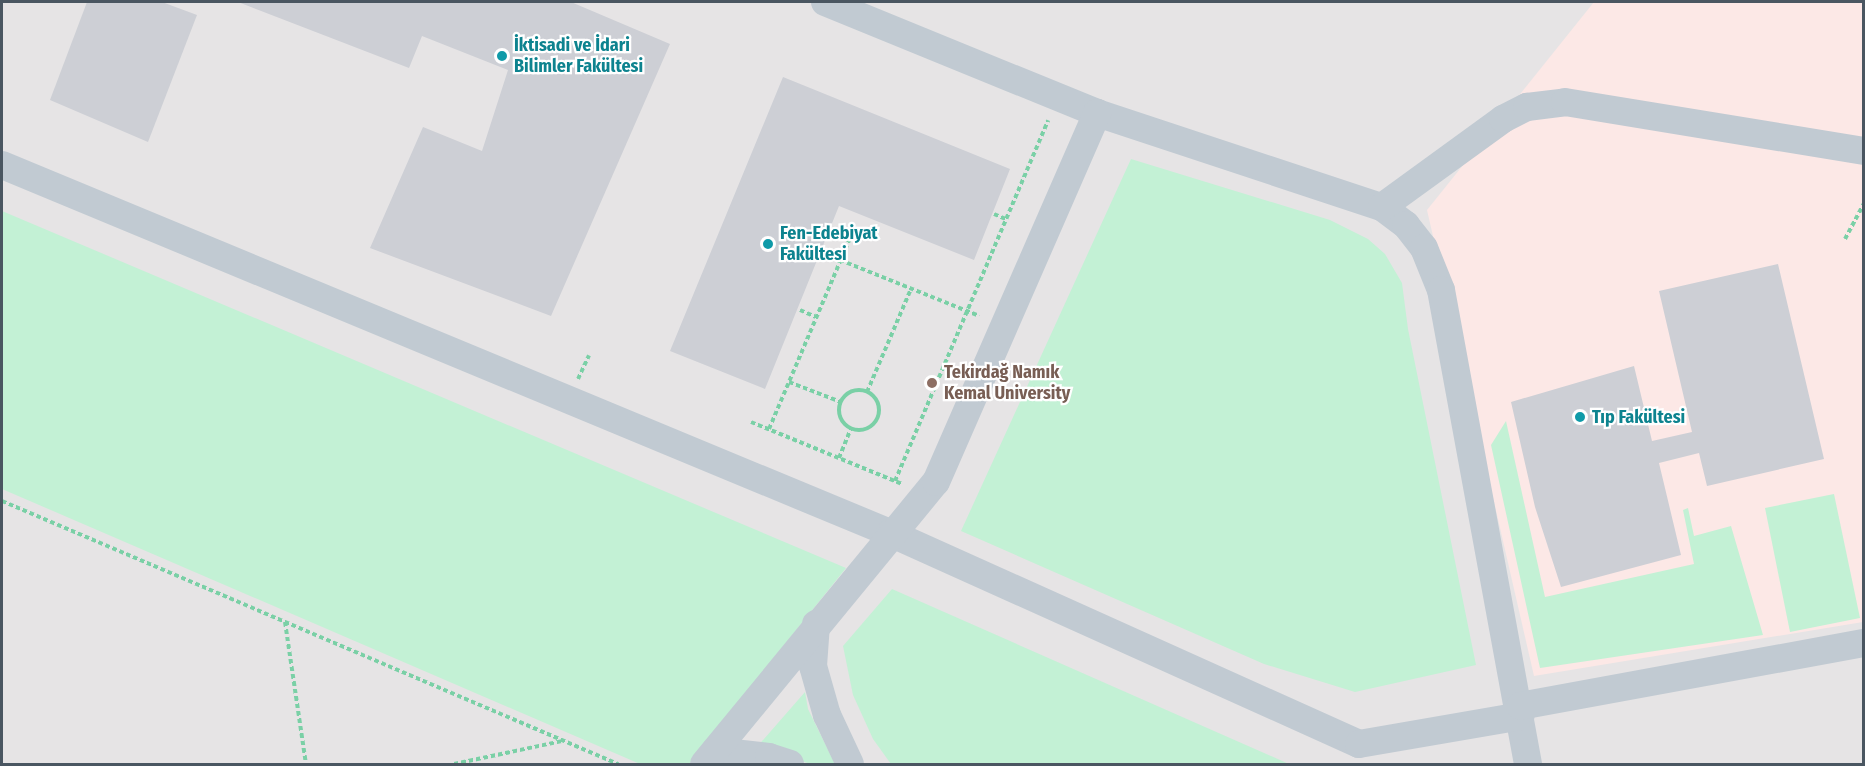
<!DOCTYPE html>
<html>
<head>
<meta charset="utf-8">
<style>
	body { margin:0 }
	#map { position:relative; width:1865px; height:766px; overflow:hidden; background:#f5f3f3; font-family:"Fira Sans Condensed",sans-serif }
	div>[style] { position:absolute }
	.education>* { inset:0; background:#e6e4e5 }
	.medical>* { inset:0; background:#fce8e6 }
	.green>* { inset:0; background:#c3f1d5 }
	.building>* { inset:0; background:#cdcfd5 }
	.path>* { height:4px; margin-top:-2px; transform-origin:0; background:repeating-linear-gradient(90deg,#7ad0a6 0 4.5px,transparent 0 7.5px) }
	.path>.ring { margin:-2px; padding:0; box-sizing:content-box; background:none; border:4px solid #7ad0a6; border-radius:50% }
	.minor>* { height:28px; margin:-14px; padding:0 14px; transform-origin:14px; border-radius:14px; background:#c1cad2 }
	.dots>* { width:16px; height:16px; translate:-50% -50%; box-sizing:border-box; border:3px solid #fff; border-radius:50% }
	span { translate:-50% -50%; white-space:nowrap; text-align:center; line-height:1.15; -webkit-text-stroke:4.5px #fff; paint-order:stroke }
	.culture-label { font-size:18px; color:#0d838f; font-weight:700 }
	.left { translate:0 -50%; text-align:left }
	.education-label { font-size:18px; color:#785e54; font-weight:700 }
	.frame { position:absolute; inset:0; border:3px solid #4a5661; pointer-events:none }
</style>
</head>
<body>
<div id="map">
	<div class="education">
		<div style="clip-path:polygon(2px 2px,1863px 2px,1863px 764px,2px 764px)"></div>
	</div>
	<div class="medical">
		<div style="clip-path:polygon(1594px 2px,1863px 2px,1863px 622px,1534px 676px,1427px 210px)"></div>
	</div>
	<div class="green">
		<div style="clip-path:polygon(1131px 159px,1330px 220px,1368px 239px,1385px 254px,1402px 283px,1408px 329px,1476px 665px,1355px 692px,1264px 664px,961px 531px)"></div>
		<div style="clip-path:polygon(2px 211px,846px 568px,689px 764px,640px 764px,2px 489px)"></div>
		<div style="clip-path:polygon(1506px 421px,1545px 597px,1694px 564px,1683px 510px,1688px 508px,1694px 536px,1731px 526px,1763px 635px,1540px 668px,1491px 445px)"></div>
		<div style="clip-path:polygon(1834px 494px,1860px 618px,1790px 632px,1765px 508px)"></div>
		<div style="clip-path:polygon(892px 589px,1289px 764px,891px 764px,873px 739px,853px 695px,843px 646px)"></div>
		<div style="clip-path:polygon(805px 692px,808px 709px,835px 764px,811px 764px,756px 748px)"></div>
	</div>
	<div class="building">
		<div style="clip-path:polygon(87px 2px,162px 2px,197px 15px,148px 142px,50px 100px)"></div>
		<div style="clip-path:polygon(238px 2px,571px 2px,670px 44px,551px 316px,370px 248px,423px 127px,482px 151px,508px 70px,422px 36px,409px 68px)"></div>
		<div style="clip-path:polygon(783px 77px,1010px 169px,974px 260px,839px 206px,765px 389px,670px 351px)"></div>
		<div style="clip-path:polygon(1778px 264px,1824px 459px,1707px 486px,1699px 453px,1659px 463px,1681px 555px,1561px 587px,1535px 507px,1511px 402px,1634px 366px,1652px 441px,1692px 432px,1659px 291px)"></div>
	</div>
	<div class="path">
		<div style="left:994px;top:214px;width:13px;rotate:23deg"></div>
		<div style="left:1845px;top:239px;width:40px;rotate:-62deg"></div>
		<div style="left:840px;top:260px;width:150px;rotate:21.9deg"></div>
		<div style="left:800px;top:310px;width:17px;rotate:24deg"></div>
		<div style="left:578px;top:379px;width:26px;rotate:-65deg"></div>
		<div style="left:789px;top:382px;width:56px;rotate:21deg"></div>
		<div class="ring" style="left:839px;top:390px;width:36px;height:36px"></div>
		<div style="left:867px;top:392px;width:112px;rotate:-66.9deg"></div>
		<div style="left:751px;top:422px;width:163px;rotate:22.3deg"></div>
		<div style="left:769px;top:429px;width:215px;rotate:-67deg"></div>
		<div style="left:839px;top:458px;width:32px;rotate:-68deg"></div>
		<div style="left:895px;top:481px;width:392px;rotate:-67deg"></div>
		<div style="left:2px;top:501px;width:670px;rotate:23.12deg"></div>
		<div style="left:285px;top:622px;width:144px;rotate:81.6deg"></div>
		<div style="left:454px;top:764px;width:110px;rotate:-12deg"></div>
	</div>
	<div class="minor">
		<div style="left:825px;top:2px;width:294px;rotate:22.2deg"></div>
		<div style="left:1097px;top:113px;width:300px;rotate:18.3deg"></div>
		<div style="left:1382px;top:207px;width:30px;rotate:37deg"></div>
		<div style="left:1406px;top:225px;width:29px;rotate:52deg"></div>
		<div style="left:1424px;top:248px;width:45px;rotate:68deg"></div>
		<div style="left:1441px;top:290px;width:482px;rotate:79.6deg"></div>
		<div style="left:2px;top:165px;width:961px;rotate:22.51deg"></div>
		<div style="left:890px;top:533px;width:514px;rotate:24.22deg"></div>
		<div style="left:1359px;top:744px;width:164px;rotate:-9.8deg"></div>
		<div style="left:1382px;top:207px;width:150px;rotate:-36deg"></div>
		<div style="left:1503px;top:119px;width:27px;rotate:-27deg"></div>
		<div style="left:1527px;top:107px;width:38px;rotate:-7deg"></div>
		<div style="left:1565px;top:102px;width:303px;rotate:9.3deg"></div>
		<div style="left:816px;top:624px;width:42px;rotate:94.1deg"></div>
		<div style="left:813px;top:666px;width:51px;rotate:74.1deg"></div>
		<div style="left:827px;top:715px;width:54px;rotate:64.9deg"></div>
		<div style="left:1520px;top:706px;width:350px;rotate:-10.4deg"></div>
		<div style="left:715px;top:751px;width:54px;rotate:6.3deg"></div>
		<div style="left:769px;top:757px;width:22px;rotate:18deg"></div>
		<div style="left:704px;top:764px;width:365px;rotate:-50.6deg"></div>
		<div style="left:936px;top:482px;width:403px;rotate:-66.4deg"></div>
	</div>
	<div class="dots">
		<div style="left:502px;top:56px;background:#0f9aa8"></div>
		<div style="left:768px;top:244px;background:#0f9aa8"></div>
		<div style="left:932px;top:383px;background:#8d6e63"></div>
		<div style="left:1580px;top:417px;background:#0f9aa8"></div>
	</div>
	<div class="culture-label">
		<span class="left" style="left:514px;top:56px">İktisadi ve İdari<br>Bilimler Fakültesi</span>
		<span class="left" style="left:780px;top:244px">Fen-Edebiyat<br>Fakültesi</span>
		<span class="left" style="left:1592px;top:417px">Tıp Fakültesi</span>
	</div>
	<div class="education-label">
		<span class="left" style="left:944px;top:383px">Tekirdağ Namık<br>Kemal University</span>
	</div>
	<div class="frame"></div>
</div>
</body>
</html>
